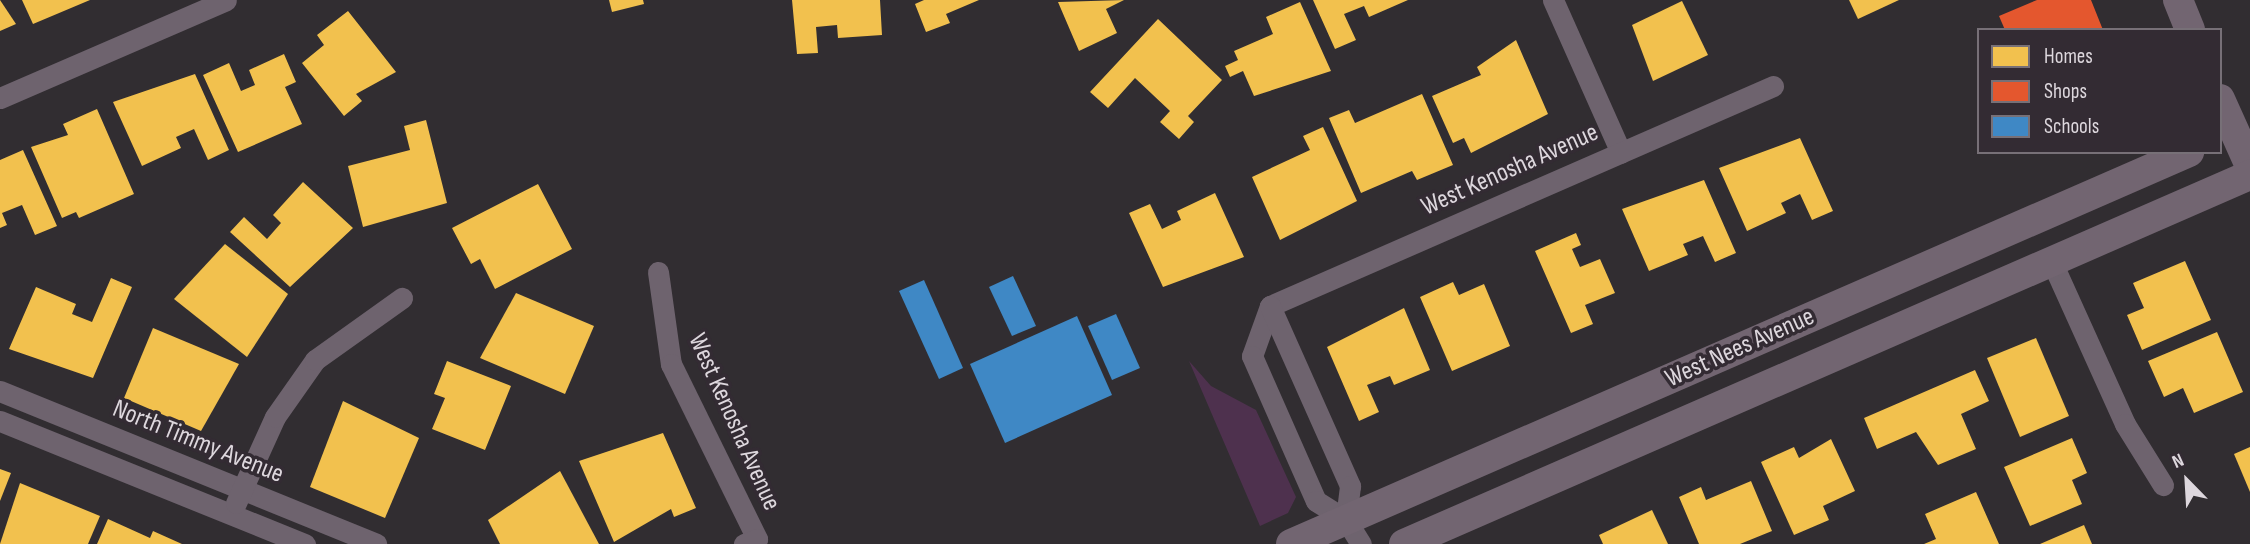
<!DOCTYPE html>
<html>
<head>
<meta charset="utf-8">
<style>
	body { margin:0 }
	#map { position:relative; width:2250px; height:544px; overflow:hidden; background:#312d31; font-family:"Sofia Sans Condensed",sans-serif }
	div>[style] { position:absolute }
	.green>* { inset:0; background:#4e314e }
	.homes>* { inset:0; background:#f2c14e }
	.shops>* { inset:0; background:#e4572e }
	.schools>* { inset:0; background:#3f88c5 }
	.street>* { height:21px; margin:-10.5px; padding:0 10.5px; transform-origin:10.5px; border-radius:10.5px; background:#6e636e }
	.secondary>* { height:30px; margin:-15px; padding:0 15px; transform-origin:15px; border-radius:15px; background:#726571 }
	span { translate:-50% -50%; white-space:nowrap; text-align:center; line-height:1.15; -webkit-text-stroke:7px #332b33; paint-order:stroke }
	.street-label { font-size:26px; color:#ddd7dd }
	.legend { position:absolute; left:1977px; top:28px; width:245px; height:126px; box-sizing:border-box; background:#332b33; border:2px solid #777077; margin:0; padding:9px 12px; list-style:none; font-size:21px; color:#ddd7dd }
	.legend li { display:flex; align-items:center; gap:14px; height:35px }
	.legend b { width:35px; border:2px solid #777077 }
	.north { position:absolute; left:2152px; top:446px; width:70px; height:70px; -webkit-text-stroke:5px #332b33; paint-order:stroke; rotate:336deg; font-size:19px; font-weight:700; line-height:28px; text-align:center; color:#ddd7dd }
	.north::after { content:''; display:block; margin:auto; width:24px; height:32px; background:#ddd7dd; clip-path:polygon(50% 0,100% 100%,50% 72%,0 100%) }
</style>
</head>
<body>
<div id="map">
	<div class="green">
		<div style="clip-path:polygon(1189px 361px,1211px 386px,1256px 410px,1296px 497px,1288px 513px,1260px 526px)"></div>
	</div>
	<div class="homes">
		<div style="clip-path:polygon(0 0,16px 24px,0 31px)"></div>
		<div style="clip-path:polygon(22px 0,90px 0,33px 24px)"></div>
		<div style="clip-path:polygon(609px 0,643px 0,644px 4px,612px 12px)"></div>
		<div style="clip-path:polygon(792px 0,880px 0,882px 35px,838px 38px,837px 25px,816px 27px,818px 53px,797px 54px)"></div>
		<div style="clip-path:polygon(924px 0,979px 0,946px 14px,950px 23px,926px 32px,915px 4px)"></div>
		<div style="clip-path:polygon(1124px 0,1106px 9px,1117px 33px,1079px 51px,1058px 2px)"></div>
		<div style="clip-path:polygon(1313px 0,1408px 0,1369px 17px,1364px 6px,1344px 14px,1356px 40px,1335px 49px)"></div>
		<div style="clip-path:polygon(1849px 0,1899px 0,1858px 19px)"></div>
		<div style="clip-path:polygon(1682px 1px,1708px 55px,1653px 81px,1632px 25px)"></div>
		<div style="clip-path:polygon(1300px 2px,1331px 71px,1254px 96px,1243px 71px,1230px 77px,1225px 66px,1238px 60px,1234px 51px,1273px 34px,1266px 17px)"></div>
		<div style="clip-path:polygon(348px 11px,396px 72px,356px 94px,362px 101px,344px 116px,302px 63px,324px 45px,317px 35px)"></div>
		<div style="clip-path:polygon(1158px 19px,1222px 80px,1188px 116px,1194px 122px,1179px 139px,1160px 122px,1170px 111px,1135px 78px,1108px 108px,1090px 92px)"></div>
		<div style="clip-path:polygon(1516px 40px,1548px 114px,1471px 153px,1464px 138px,1453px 143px,1432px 96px,1481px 75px,1477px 67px)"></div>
		<div style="clip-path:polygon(284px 54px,296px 82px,285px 87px,302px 124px,238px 152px,203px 75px,229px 63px,241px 91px,255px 85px,249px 70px)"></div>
		<div style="clip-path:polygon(195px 74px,229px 150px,208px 160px,194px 129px,176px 137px,181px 148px,142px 166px,113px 102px)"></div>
		<div style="clip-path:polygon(1422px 94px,1453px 165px,1417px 180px,1412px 171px,1361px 193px,1329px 118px,1349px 110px,1355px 123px)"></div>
		<div style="clip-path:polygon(97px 109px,134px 194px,79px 218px,76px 212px,62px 218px,31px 147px,68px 135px,63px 124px)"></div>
		<div style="clip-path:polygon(426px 120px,447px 203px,363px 227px,348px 166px,410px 150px,404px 126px)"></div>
		<div style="clip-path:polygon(1323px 127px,1357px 201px,1280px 240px,1252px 177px,1310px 150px,1303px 136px)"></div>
		<div style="clip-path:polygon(1800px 138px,1833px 211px,1812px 220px,1800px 194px,1781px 203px,1786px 213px,1747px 231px,1719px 168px)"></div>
		<div style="clip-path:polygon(23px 150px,57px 226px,35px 235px,22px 205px,2px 213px,7px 225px,0 228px,0 160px)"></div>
		<div style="clip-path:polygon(1704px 180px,1736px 253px,1715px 262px,1703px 236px,1683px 244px,1688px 255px,1649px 271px,1622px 209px)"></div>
		<div style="clip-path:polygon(303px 182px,353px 228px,290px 287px,230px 232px,244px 217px,267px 239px,281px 223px,273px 215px)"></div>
		<div style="clip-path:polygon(538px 184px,572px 249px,495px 289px,480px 259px,471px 264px,452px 228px)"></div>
		<div style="clip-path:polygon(1215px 193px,1244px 257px,1163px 287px,1129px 213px,1150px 204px,1162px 229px,1181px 220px,1177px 211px)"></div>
		<div style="clip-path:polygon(1576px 233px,1581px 245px,1572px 249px,1580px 267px,1600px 259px,1615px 293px,1585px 305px,1593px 324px,1571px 333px,1535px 251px)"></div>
		<div style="clip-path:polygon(225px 244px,288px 294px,247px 357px,174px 299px)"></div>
		<div style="clip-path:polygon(2185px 261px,2211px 320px,2142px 350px,2127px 315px,2144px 308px,2133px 283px)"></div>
		<div style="clip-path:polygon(111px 278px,132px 287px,93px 378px,9px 349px,36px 287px,76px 304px,72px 314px,92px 322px)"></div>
		<div style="clip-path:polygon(1453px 282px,1459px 295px,1484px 284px,1510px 346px,1452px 371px,1420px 297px)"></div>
		<div style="clip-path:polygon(516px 293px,594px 326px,565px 394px,480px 358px)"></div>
		<div style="clip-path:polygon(1404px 308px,1430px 370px,1394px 385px,1390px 376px,1367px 385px,1379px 412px,1359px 421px,1327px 347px)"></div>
		<div style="clip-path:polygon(153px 328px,239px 364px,201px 431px,124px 398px)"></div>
		<div style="clip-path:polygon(2217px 332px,2243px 392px,2194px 413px,2183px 388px,2164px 397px,2148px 361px)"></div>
		<div style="clip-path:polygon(2036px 338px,2069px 416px,2020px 437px,1987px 358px)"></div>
		<div style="clip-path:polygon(447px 361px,511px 386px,485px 450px,432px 429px,445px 398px,434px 394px)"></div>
		<div style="clip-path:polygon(1975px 370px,1989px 401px,1961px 414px,1976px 449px,1938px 465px,1916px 432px,1877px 449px,1864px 418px)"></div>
		<div style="clip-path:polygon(343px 401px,419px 438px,385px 518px,310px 487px)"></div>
		<div style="clip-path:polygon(663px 433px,696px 508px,674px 517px,671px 509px,614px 542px,579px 461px)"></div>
		<div style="clip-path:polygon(2072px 438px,2087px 473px,2072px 480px,2082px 504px,2030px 526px,2004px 467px)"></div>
		<div style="clip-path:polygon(1831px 439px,1855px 491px,1823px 506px,1829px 520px,1794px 535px,1761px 462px,1794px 447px,1799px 458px)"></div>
		<div style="clip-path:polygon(2250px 447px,2250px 492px,2234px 454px)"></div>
		<div style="clip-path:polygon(0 469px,11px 473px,0 501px)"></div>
		<div style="clip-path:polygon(560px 471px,599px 544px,500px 544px,488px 520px)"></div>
		<div style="clip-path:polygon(1751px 481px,1772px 531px,1740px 544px,1699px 544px,1679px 497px,1701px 487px,1706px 500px)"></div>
		<div style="clip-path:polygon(20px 483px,100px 516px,88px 544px,0 544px)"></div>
		<div style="clip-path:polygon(1976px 492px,1999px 544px,1924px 544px,1936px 539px,1925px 514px)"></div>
		<div style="clip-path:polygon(1652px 510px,1668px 544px,1603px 544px,1599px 535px)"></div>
		<div style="clip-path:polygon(108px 519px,150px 538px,153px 531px,182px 544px,97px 544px)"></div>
		<div style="clip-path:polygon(2084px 525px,2092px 544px,2040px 544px)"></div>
	</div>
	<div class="shops">
		<div style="clip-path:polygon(2037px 0,2091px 0,2103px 30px,2005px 30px,1999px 16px)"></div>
	</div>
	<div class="schools">
		<div style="clip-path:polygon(1013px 276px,1036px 326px,1012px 336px,989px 287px)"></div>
		<div style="clip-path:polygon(924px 280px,963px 368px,939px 379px,899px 291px)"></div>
		<div style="clip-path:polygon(1116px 314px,1140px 368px,1112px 380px,1088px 326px)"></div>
		<div style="clip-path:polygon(1077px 316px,1112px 395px,1005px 443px,970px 364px)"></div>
	</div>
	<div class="street">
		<div style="left:1553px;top:0;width:167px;rotate:66deg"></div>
		<div style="left:0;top:98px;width:246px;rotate:-23.4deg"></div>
		<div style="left:2051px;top:260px;width:180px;rotate:65.7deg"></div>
		<div style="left:2125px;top:424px;width:72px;rotate:58.1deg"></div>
		<div style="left:658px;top:272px;width:93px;rotate:82deg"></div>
		<div style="left:671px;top:364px;width:195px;rotate:63.8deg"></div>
		<div style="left:757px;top:539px;width:14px;rotate:159deg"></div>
		<div style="left:1270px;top:306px;width:549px;rotate:-23.62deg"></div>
		<div style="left:1270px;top:306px;width:53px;rotate:109.8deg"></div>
		<div style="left:1252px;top:356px;width:158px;rotate:66.2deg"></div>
		<div style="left:1316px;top:501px;width:36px;rotate:32deg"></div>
		<div style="left:1346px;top:520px;width:28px;rotate:58deg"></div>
		<div style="left:1270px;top:306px;width:197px;rotate:66deg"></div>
		<div style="left:1350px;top:486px;width:34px;rotate:97deg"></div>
		<div style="left:0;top:391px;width:406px;rotate:22.1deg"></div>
		<div style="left:0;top:421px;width:329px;rotate:22deg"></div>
		<div style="left:236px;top:503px;width:94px;rotate:-65.6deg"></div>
		<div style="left:275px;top:417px;width:70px;rotate:-54.9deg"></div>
		<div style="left:315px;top:360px;width:107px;rotate:-35.5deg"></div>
	</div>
	<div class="secondary">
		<div style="left:2178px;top:0;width:32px;rotate:68deg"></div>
		<div style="left:2220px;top:99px;width:73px;rotate:65.9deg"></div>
		<div style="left:1291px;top:544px;width:980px;rotate:-23.58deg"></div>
		<div style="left:1404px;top:544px;width:923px;rotate:-23.57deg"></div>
	</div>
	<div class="street-label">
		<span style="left:1510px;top:170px;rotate:-24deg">West Kenosha Avenue</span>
		<span style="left:1740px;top:348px;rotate:-24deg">West Nees Avenue</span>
		<span style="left:734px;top:422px;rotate:66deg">West Kenosha Avenue</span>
		<span style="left:198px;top:442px;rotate:22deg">North Timmy Avenue</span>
	</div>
	<ul class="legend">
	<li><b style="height:19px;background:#f2c14e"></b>Homes</li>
	<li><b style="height:19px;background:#e4572e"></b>Shops</li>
	<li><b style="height:19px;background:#3f88c5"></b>Schools</li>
	</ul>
	<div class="north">N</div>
</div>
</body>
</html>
